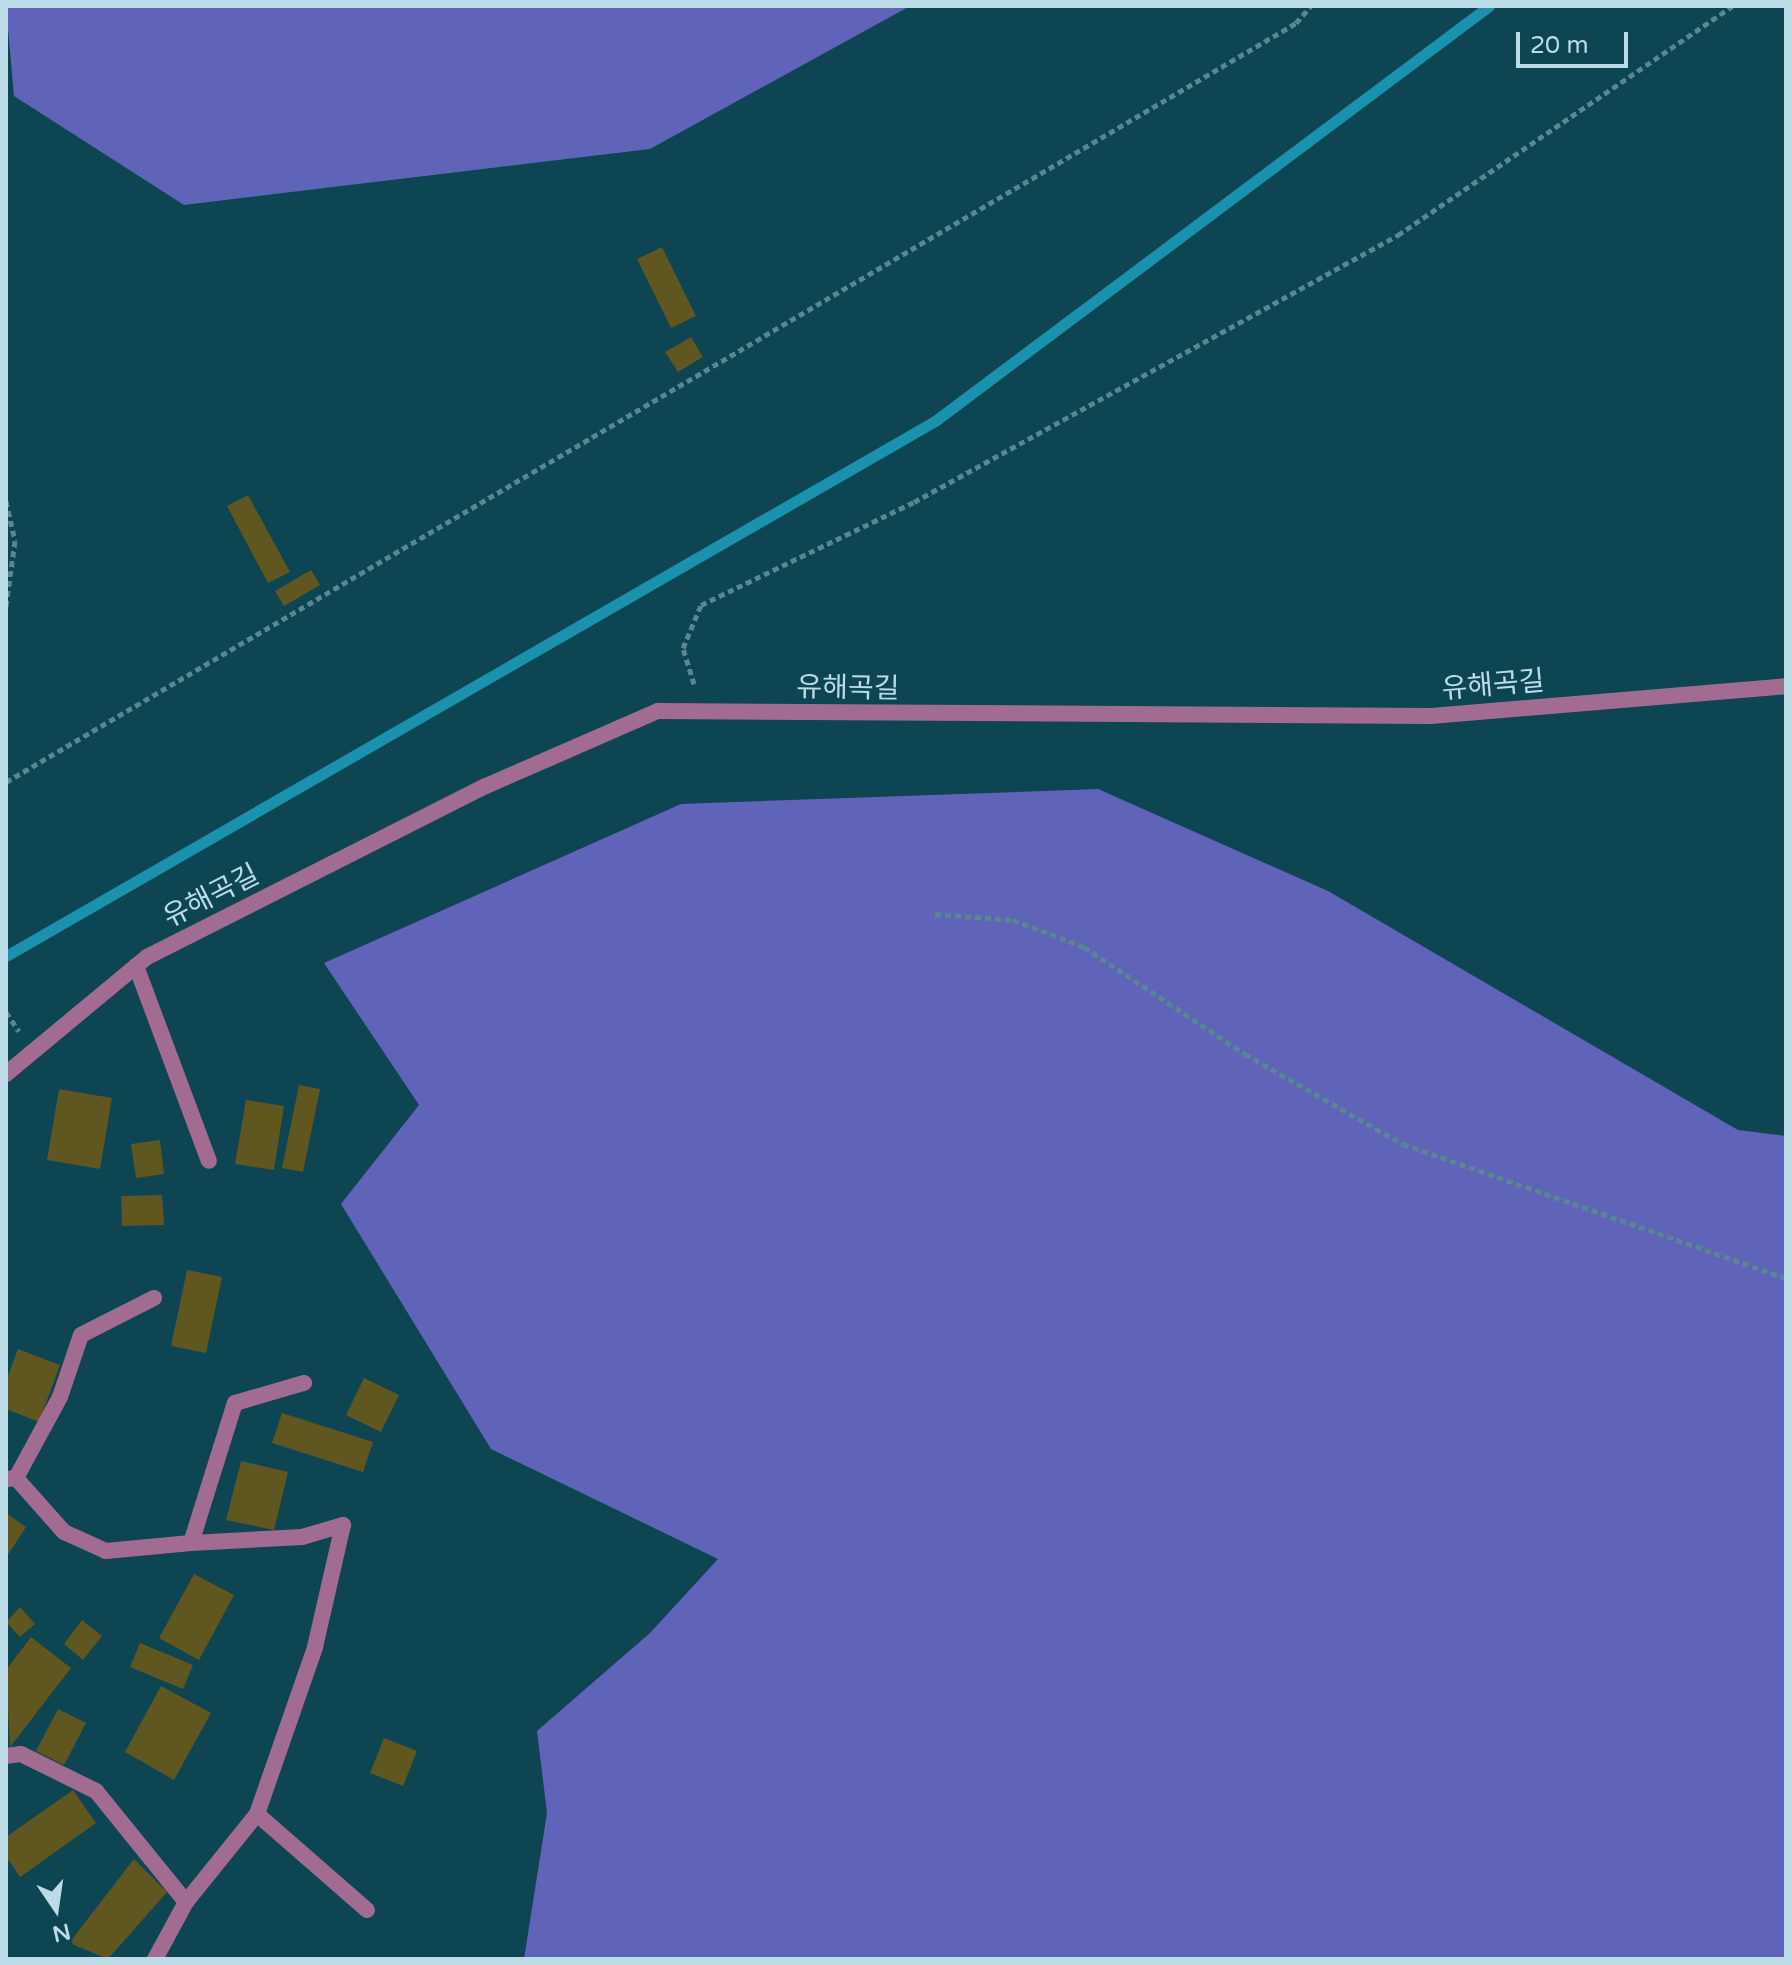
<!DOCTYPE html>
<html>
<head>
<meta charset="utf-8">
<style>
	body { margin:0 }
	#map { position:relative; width:1792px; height:1965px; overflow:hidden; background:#0d4553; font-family:"Varela Round","Noto Sans KR",sans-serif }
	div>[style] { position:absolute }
	.forest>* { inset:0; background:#5f64b9 }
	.stream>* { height:11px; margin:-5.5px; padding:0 5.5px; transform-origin:5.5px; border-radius:5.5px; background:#1a92ae }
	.building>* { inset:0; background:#605620 }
	.path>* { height:5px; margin-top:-2.5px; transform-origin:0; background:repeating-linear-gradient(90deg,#588692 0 6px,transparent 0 10px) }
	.street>* { height:16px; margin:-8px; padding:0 8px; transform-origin:8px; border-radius:8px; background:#a26c92 }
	span { translate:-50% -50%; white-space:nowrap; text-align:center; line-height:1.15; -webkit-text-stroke:6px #0d4553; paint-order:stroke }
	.street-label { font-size:28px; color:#bbdce6 }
	.frame { position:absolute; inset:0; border:8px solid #bbdce6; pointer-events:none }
	.north { position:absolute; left:16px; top:1869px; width:80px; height:80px; -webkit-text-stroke:6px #0d4553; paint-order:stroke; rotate:167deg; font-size:22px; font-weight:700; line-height:32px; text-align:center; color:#bbdce6 }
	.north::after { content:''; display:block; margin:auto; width:28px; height:36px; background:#bbdce6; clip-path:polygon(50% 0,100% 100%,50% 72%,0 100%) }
	.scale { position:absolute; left:1516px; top:32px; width:112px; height:36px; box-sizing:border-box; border:4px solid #bbdce6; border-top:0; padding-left:10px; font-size:24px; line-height:28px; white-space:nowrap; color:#bbdce6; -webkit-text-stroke:6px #0d4553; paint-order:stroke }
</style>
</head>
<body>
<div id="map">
	<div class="forest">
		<div style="clip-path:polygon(6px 6px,910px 6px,650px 149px,184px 205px,14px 96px)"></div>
		<div style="clip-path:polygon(1098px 789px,1328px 891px,1738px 1130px,1786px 1136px,1786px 1959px,524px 1959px,547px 1813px,537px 1731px,650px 1633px,718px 1559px,491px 1449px,341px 1204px,419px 1105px,324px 963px,681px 804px)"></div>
	</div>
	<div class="stream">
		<div style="left:6px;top:956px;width:1072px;rotate:-29.94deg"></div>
		<div style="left:935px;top:421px;width:692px;rotate:-36.84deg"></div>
	</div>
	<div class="building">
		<div style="clip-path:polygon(662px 247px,696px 316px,671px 328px,637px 259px)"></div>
		<div style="clip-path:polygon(691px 337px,703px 357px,678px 372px,665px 352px)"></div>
		<div style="clip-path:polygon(248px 495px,290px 572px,268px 583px,227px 506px)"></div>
		<div style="clip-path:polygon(311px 570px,320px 585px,284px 606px,275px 591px)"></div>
		<div style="clip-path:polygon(299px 1085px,320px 1089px,303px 1172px,282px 1168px)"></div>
		<div style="clip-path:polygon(59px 1089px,112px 1098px,100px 1169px,47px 1160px)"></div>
		<div style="clip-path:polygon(246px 1100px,284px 1106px,274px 1170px,235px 1164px)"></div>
		<div style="clip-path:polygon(160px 1140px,164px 1174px,136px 1178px,131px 1144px)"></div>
		<div style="clip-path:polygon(162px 1195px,164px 1225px,122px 1226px,121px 1196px)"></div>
		<div style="clip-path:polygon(187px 1270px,222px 1277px,206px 1353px,171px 1346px)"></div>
		<div style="clip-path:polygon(18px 1349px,60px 1365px,39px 1422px,6px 1409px,6px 1381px)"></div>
		<div style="clip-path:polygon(364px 1378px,399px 1395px,381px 1432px,346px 1415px)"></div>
		<div style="clip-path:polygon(282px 1413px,373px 1442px,363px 1472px,272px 1443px)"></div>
		<div style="clip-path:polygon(241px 1461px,288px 1472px,274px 1530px,226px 1520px)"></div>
		<div style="clip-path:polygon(6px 1513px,26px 1527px,6px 1558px)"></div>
		<div style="clip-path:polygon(194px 1574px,234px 1595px,199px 1660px,159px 1638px)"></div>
		<div style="clip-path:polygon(20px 1607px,35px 1624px,20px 1637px,6px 1622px)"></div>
		<div style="clip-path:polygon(82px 1620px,102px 1636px,83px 1660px,64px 1644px)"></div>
		<div style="clip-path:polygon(31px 1637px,71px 1668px,10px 1747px,6px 1670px)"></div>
		<div style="clip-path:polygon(140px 1643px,193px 1665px,183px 1689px,130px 1667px)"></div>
		<div style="clip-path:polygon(161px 1686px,211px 1713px,174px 1780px,125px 1752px)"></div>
		<div style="clip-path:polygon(58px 1709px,86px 1723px,64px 1765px,36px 1751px)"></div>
		<div style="clip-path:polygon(384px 1738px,417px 1751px,403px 1786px,370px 1773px)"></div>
		<div style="clip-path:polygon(73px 1790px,96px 1823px,20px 1877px,6px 1856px,6px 1837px)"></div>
		<div style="clip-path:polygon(134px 1859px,167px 1892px,108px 1959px,69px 1943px)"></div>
	</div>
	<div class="path">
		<div style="left:6px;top:501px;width:41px;rotate:77.3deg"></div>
		<div style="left:15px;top:541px;width:66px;rotate:97.9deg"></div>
		<div style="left:694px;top:684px;width:38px;rotate:-107deg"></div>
		<div style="left:683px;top:648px;width:47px;rotate:-67.3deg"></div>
		<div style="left:701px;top:605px;width:237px;rotate:-25.8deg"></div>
		<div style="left:914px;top:502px;width:553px;rotate:-28.88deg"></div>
		<div style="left:1398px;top:235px;width:405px;rotate:-34.4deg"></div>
		<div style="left:6px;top:782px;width:1497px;rotate:-30.47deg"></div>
		<div style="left:1296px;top:23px;width:23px;rotate:-49deg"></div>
		<div style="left:935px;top:914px;width:78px;rotate:4.4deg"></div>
		<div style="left:1013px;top:920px;width:76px;rotate:20.8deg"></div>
		<div style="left:1084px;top:947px;width:193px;rotate:33.6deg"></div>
		<div style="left:1245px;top:1054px;width:182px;rotate:29.7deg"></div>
		<div style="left:1403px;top:1144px;width:406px;rotate:19.3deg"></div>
		<div style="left:6px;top:1012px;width:23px;rotate:56deg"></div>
	</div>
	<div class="street">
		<div style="left:136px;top:966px;width:208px;rotate:69.5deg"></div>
		<div style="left:6px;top:1074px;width:183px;rotate:-39.7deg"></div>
		<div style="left:147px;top:957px;width:380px;rotate:-26.8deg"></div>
		<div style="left:486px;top:786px;width:188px;rotate:-23.6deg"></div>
		<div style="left:658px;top:711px;width:773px;rotate:0.37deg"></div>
		<div style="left:1431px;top:716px;width:356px;rotate:-4.8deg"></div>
		<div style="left:16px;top:1478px;width:72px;rotate:48.4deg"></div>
		<div style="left:64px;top:1532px;width:46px;rotate:24.3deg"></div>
		<div style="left:106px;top:1551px;width:85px;rotate:-5.4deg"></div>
		<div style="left:191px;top:1543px;width:147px;rotate:-72.6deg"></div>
		<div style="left:235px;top:1403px;width:72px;rotate:-16.2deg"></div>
		<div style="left:8px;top:1479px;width:8px;rotate:-7deg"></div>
		<div style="left:16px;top:1478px;width:92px;rotate:-61.5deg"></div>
		<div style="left:60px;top:1397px;width:65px;rotate:-71.3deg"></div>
		<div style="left:81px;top:1335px;width:82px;rotate:-26.9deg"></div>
		<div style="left:191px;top:1543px;width:111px;rotate:-3.1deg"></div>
		<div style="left:302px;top:1537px;width:43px;rotate:-16.3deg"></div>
		<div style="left:6px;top:1756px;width:15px;rotate:-8deg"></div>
		<div style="left:21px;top:1754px;width:84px;rotate:26.3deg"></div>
		<div style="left:96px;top:1791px;width:143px;rotate:51deg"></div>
		<div style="left:186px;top:1902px;width:65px;rotate:118.5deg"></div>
		<div style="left:257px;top:1814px;width:146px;rotate:41.1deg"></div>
		<div style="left:186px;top:1902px;width:113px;rotate:-51.1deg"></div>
		<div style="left:257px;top:1814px;width:177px;rotate:-70.8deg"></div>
		<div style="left:315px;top:1647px;width:125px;rotate:-77.1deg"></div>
	</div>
	<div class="street-label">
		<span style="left:1493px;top:685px;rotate:-5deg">유해곡길</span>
		<span style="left:848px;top:688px;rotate:1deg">유해곡길</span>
		<span style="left:211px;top:896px;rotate:-27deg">유해곡길</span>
	</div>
	<div class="frame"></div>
	<div class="north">N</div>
	<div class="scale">20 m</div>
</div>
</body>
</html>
